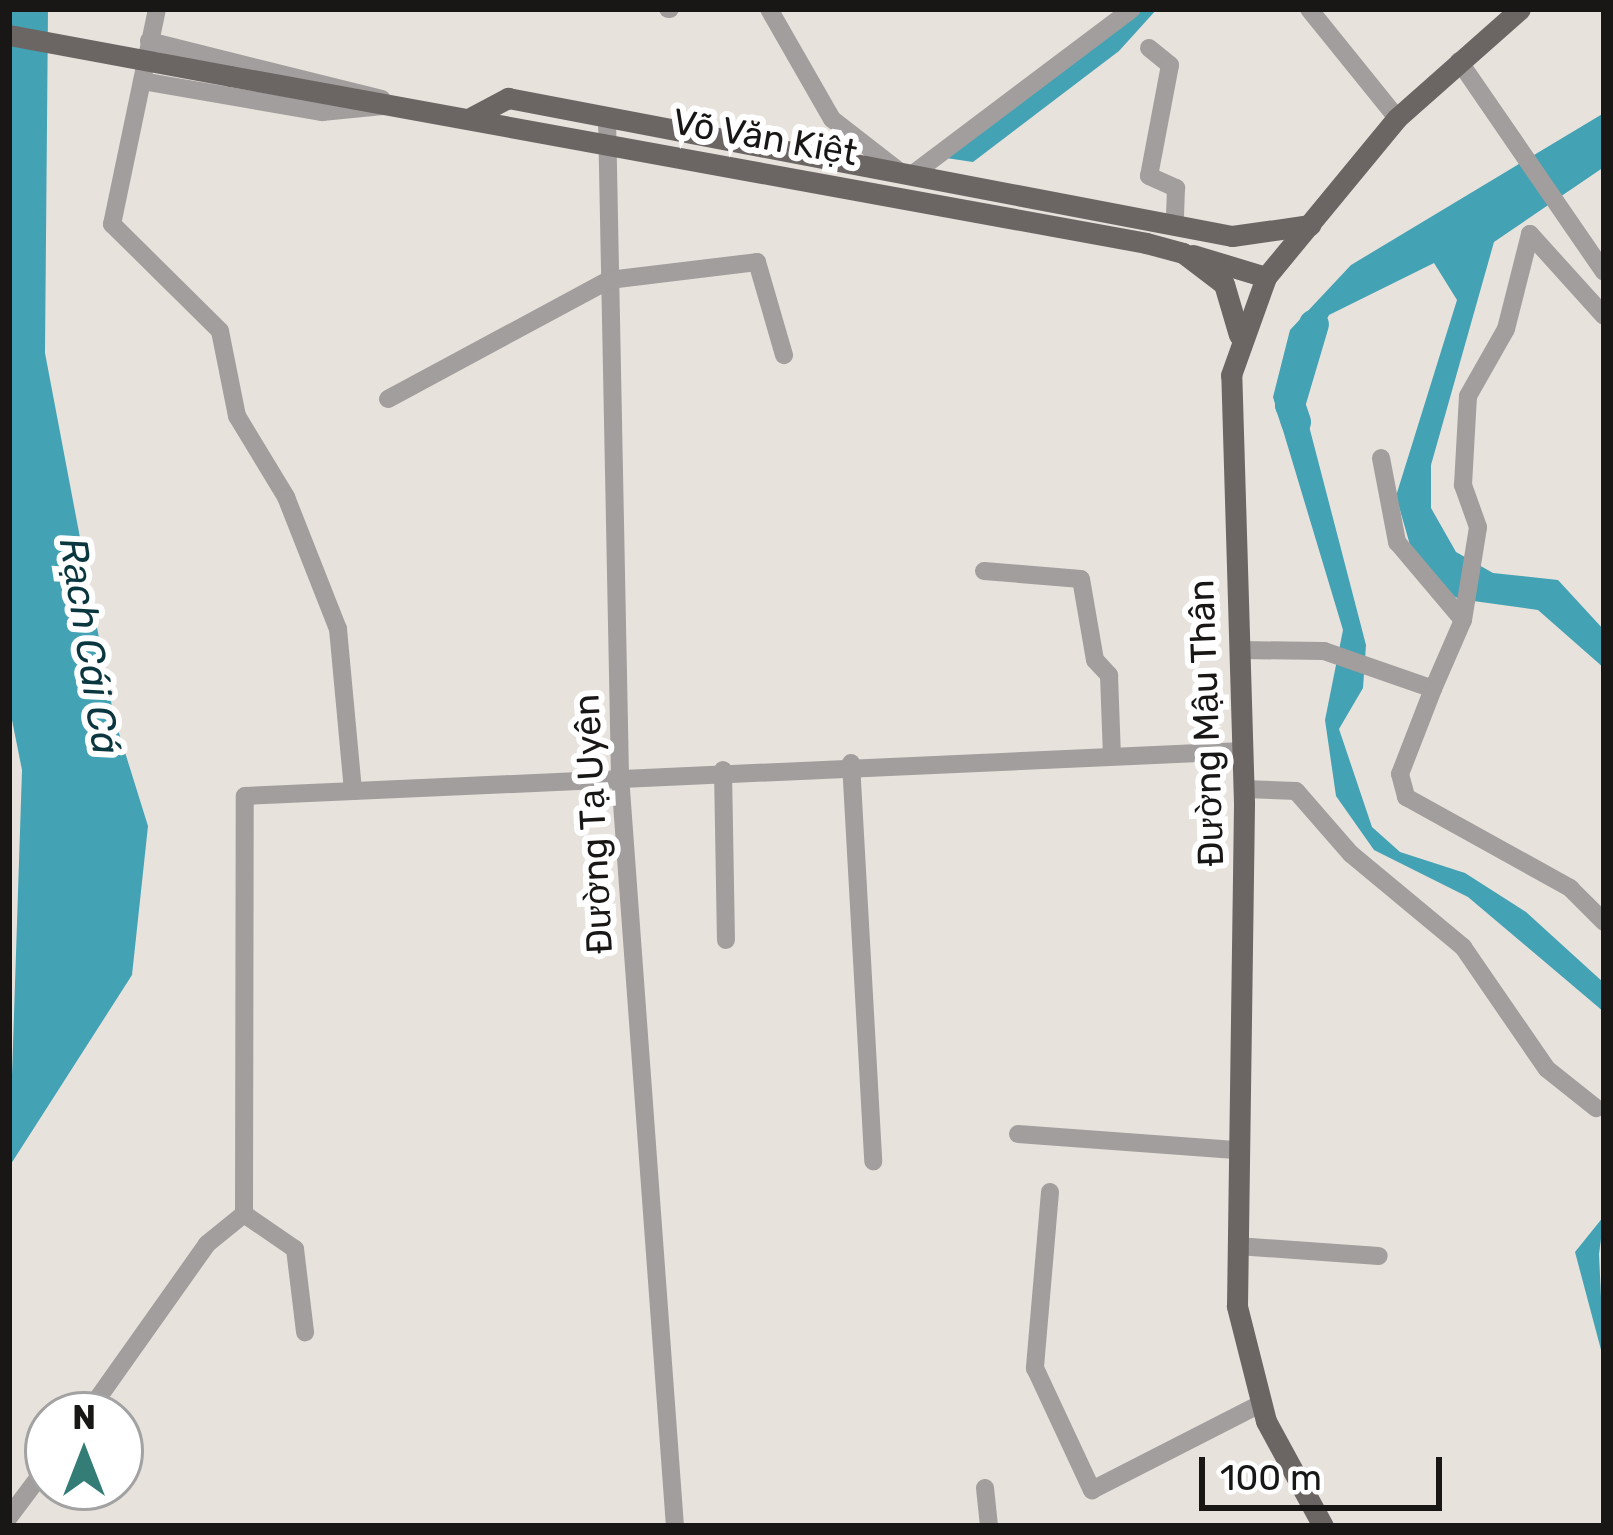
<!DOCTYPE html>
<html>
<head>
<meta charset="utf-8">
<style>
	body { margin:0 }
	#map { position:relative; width:1613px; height:1535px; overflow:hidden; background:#e8e2dd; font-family:Rubik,sans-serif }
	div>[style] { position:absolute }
	.water>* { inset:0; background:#43a2b4 }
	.river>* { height:30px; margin:-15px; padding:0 15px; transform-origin:15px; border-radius:15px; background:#43a2b4 }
	.minor>* { height:18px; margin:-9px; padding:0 9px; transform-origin:9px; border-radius:9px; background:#a19e9d }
	.major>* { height:21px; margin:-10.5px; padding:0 10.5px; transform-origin:10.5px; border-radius:10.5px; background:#6b6664 }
	.major-bridge>* { height:21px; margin:-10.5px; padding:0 10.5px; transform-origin:10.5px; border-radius:10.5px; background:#6b6664 }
	span { translate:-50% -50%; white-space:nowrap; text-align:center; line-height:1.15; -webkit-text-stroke:12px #fff; paint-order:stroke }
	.street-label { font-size:36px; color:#191716 }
	.water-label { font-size:39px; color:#0a373f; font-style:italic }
	.frame { position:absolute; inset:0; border:12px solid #191716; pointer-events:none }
	.north { position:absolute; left:24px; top:1391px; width:120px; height:120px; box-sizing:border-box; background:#fff; border:3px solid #a3a2a2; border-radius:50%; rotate:0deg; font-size:33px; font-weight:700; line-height:48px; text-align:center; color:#191716 }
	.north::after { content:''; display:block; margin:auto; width:42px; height:54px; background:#347c76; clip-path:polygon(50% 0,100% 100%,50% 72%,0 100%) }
	.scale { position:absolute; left:1199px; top:1457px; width:243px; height:54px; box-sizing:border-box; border:6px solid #191716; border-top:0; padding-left:15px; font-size:36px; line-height:42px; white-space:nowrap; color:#191716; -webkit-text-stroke:9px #fff; paint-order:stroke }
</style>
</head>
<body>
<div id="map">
	<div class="water">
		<div style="clip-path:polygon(9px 9px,48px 9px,45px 353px,114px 717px,148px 826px,132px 975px,9px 1167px,22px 770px,9px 705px)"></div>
		<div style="clip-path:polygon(1137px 9px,1157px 9px,1119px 51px,973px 162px,946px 158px)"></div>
		<div style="clip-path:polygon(1604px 113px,1604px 167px,1494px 242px,1431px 465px,1431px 508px,1456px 552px,1493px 573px,1558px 580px,1604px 630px,1604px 668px,1538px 610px,1459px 599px,1431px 583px,1410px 545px,1396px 496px,1457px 300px,1434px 263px,1329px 315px,1296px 376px,1366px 645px,1363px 688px,1339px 729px,1372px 827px,1400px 852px,1465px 873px,1526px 912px,1604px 983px,1604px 1012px,1468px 897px,1374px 850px,1336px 796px,1325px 720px,1343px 630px,1273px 397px,1290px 330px,1351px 265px)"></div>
		<div style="clip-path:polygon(1604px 1216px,1599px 1254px,1604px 1361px,1575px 1252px)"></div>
	</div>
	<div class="river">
		<div style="left:1296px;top:422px;width:18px;rotate:-109deg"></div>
		<div style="left:1290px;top:405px;width:84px;rotate:-73.5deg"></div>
	</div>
	<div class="minor">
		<div style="left:157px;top:9px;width:220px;rotate:101.8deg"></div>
		<div style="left:112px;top:224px;width:152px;rotate:44.7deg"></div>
		<div style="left:220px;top:331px;width:87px;rotate:78.7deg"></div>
		<div style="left:237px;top:416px;width:95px;rotate:58.8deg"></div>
		<div style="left:286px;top:497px;width:142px;rotate:68.5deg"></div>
		<div style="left:338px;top:629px;width:162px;rotate:84.7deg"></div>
		<div style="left:668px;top:9px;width:2px"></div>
		<div style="left:769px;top:9px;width:127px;rotate:60.2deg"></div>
		<div style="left:832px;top:119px;width:86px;rotate:37.9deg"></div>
		<div style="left:1309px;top:9px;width:140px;rotate:51.1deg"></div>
		<div style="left:149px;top:41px;width:240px;rotate:14deg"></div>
		<div style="left:1149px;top:48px;width:27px;rotate:39deg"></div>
		<div style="left:1170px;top:65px;width:113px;rotate:100.7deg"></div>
		<div style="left:1149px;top:176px;width:30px;rotate:24deg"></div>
		<div style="left:1176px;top:188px;width:36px;rotate:92deg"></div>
		<div style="left:1459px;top:61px;width:256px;rotate:55.5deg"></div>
		<div style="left:142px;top:81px;width:183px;rotate:9.8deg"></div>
		<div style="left:322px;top:112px;width:61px;rotate:-5.6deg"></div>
		<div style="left:607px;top:117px;width:659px;rotate:88.87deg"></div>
		<div style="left:620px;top:776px;width:752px;rotate:85.81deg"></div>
		<div style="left:913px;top:174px;width:274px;rotate:-37deg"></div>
		<div style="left:388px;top:399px;width:251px;rotate:-28.3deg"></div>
		<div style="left:609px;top:280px;width:149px;rotate:-6.9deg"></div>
		<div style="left:757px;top:262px;width:97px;rotate:73.8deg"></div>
		<div style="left:1381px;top:458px;width:86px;rotate:79.2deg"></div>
		<div style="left:1397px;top:542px;width:102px;rotate:49.8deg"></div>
		<div style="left:984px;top:571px;width:97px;rotate:4.7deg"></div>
		<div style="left:1081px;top:579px;width:82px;rotate:80.2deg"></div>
		<div style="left:1095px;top:660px;width:21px;rotate:47deg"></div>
		<div style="left:1109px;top:675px;width:80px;rotate:87.9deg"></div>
		<div style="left:1240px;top:650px;width:84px;rotate:0.7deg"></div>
		<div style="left:1324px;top:651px;width:115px;rotate:19.2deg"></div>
		<div style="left:1433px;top:689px;width:75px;rotate:-66.5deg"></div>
		<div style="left:1463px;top:620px;width:94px;rotate:-80.8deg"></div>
		<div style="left:1478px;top:527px;width:45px;rotate:-109.7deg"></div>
		<div style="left:1463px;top:485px;width:89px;rotate:-86.8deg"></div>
		<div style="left:1468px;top:396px;width:77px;rotate:-60.4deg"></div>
		<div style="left:1506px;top:329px;width:98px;rotate:-75.8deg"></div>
		<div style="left:1530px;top:234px;width:110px;rotate:47.9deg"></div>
		<div style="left:1433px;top:689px;width:91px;rotate:111.2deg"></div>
		<div style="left:1400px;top:774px;width:24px;rotate:75deg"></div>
		<div style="left:1406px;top:797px;width:188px;rotate:29deg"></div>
		<div style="left:1570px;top:888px;width:48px;rotate:45deg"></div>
		<div style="left:851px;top:763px;width:399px;rotate:86.8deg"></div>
		<div style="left:723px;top:770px;width:170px;rotate:89deg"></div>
		<div style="left:1243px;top:789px;width:53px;rotate:2.2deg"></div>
		<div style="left:1296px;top:791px;width:84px;rotate:48.9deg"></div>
		<div style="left:1351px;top:854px;width:146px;rotate:39.7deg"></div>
		<div style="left:1463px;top:947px;width:148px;rotate:55.5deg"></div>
		<div style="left:1547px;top:1069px;width:63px;rotate:38.5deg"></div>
		<div style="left:1018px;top:1134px;width:221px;rotate:4.2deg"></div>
		<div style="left:1050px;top:1192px;width:177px;rotate:94.9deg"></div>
		<div style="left:1035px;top:1368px;width:135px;rotate:65deg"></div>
		<div style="left:1092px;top:1490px;width:189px;rotate:-27.1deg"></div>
		<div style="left:244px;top:1214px;width:62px;rotate:34.5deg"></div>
		<div style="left:295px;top:1249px;width:84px;rotate:83.1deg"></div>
		<div style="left:1237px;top:1246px;width:142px;rotate:4deg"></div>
		<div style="left:86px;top:1415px;width:209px;rotate:-54.7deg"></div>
		<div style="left:207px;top:1244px;width:48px;rotate:-39deg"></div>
		<div style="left:244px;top:1214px;width:418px;rotate:-89.9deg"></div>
		<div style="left:245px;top:796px;width:999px;rotate:-2.58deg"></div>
		<div style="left:985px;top:1488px;width:38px;rotate:84deg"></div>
		<div style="left:9px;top:1517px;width:65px;rotate:-53.1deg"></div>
	</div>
	<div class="major">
		<div style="left:230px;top:76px;width:931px;rotate:10.33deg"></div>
		<div style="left:1146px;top:243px;width:38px;rotate:15deg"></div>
		<div style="left:1183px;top:253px;width:51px;rotate:37.1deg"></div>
		<div style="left:1224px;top:284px;width:53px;rotate:73.6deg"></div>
		<div style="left:472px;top:117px;width:41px;rotate:-27.8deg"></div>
		<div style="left:508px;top:98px;width:737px;rotate:10.79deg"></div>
		<div style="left:1232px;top:236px;width:79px;rotate:-8deg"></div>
		<div style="left:1193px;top:255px;width:76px;rotate:16.8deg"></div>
		<div style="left:1323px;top:1526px;width:119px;rotate:-118.5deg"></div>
		<div style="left:1266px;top:1421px;width:119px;rotate:-104.2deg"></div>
		<div style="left:1237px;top:1306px;width:503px;rotate:-89.2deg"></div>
		<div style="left:1244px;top:803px;width:428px;rotate:-91.7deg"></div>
		<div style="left:1231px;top:375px;width:104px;rotate:-70.3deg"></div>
		<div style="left:1266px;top:277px;width:206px;rotate:-50.5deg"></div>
		<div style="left:1397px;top:118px;width:164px;rotate:-41.5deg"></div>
	</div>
	<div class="major-bridge">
		<div style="left:9px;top:35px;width:225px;rotate:10.5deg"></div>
	</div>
	<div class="street-label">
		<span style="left:765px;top:137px;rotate:10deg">Võ Văn Kiệt</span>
		<span style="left:1206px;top:723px;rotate:-92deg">Đường Mậu Thân</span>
		<span style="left:593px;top:824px;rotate:-93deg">Đường Tạ Uyên</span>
	</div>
	<div class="water-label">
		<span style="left:89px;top:646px;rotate:81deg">Rạch Cái Cá</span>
	</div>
	<div class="frame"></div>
	<div class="north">N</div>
	<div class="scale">100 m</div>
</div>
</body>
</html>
